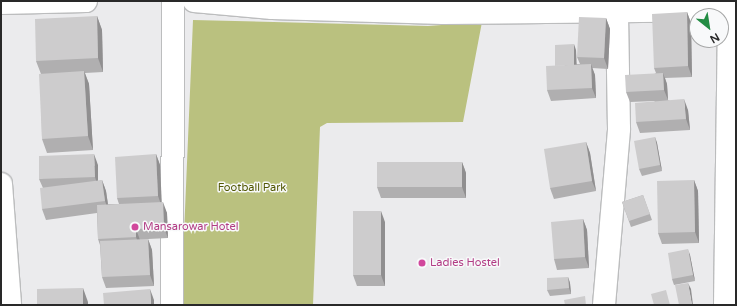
<!DOCTYPE html>
<html>
<head>
<meta charset="utf-8">
<style>
	body { margin:0 }
	#map { position:relative; width:737px; height:306px; overflow:hidden; background:#ebebed; font-family:"Varela Round",sans-serif }
	div>[style] { position:absolute }
	.green>* { inset:0; background:#bac17f }
	.roads { filter:drop-shadow(1px 0 #bcbdbe) drop-shadow(-1px 0 #bcbdbe) drop-shadow(0 1px #bcbdbe) drop-shadow(0 -1px #bcbdbe) }
	.minor>* { height:22px; margin:-11px; padding:0 11px; transform-origin:11px; border-radius:11px; background:#fff }
	.wall>* { inset:0; background:#b0afb0 }
	.shaded-wall>* { inset:0; background:#908f90 }
	.building>* { inset:0; background:#cdcccd }
	.dots>* { width:11px; height:11px; translate:-50% -50%; box-sizing:border-box; border:2px solid #f8f9fa; border-radius:50% }
	span { translate:-50% -50%; white-space:nowrap; text-align:center; line-height:1.15; -webkit-text-stroke:3px #f8f9fa; paint-order:stroke }
	.park-label { font-size:11px; color:#525803 }
	.hotel-label { font-size:11px; color:#b23c85 }
	.left { translate:0 -50%; text-align:left }
	.frame { position:absolute; inset:0; border:2px solid #292929; pointer-events:none }
	.north { position:absolute; left:689px; top:8px; width:40px; height:40px; box-sizing:border-box; background:#f8f9fa; border:1px solid #a5a6a6; border-radius:50%; rotate:150deg; font-size:11px; font-weight:700; line-height:16px; text-align:center; color:#292929 }
	.north::after { content:''; display:block; margin:auto; width:14px; height:18px; background:#238d44; clip-path:polygon(50% 0,100% 100%,50% 72%,0 100%) }
</style>
</head>
<body>
<div id="map">
	<div class="green">
		<div style="clip-path:polygon(193px 20px,428px 26px,482px 22px,463px 122px,327px 123px,320px 127px,313px 305px,181px 305px)"></div>
	</div>
	<div class="roads">
		<div class="minor">
			<div style="left:194px;top:1px;width:78px;rotate:5.1deg"></div>
			<div style="left:272px;top:8px;width:171px;rotate:1.7deg"></div>
			<div style="left:443px;top:13px;width:293px;rotate:-0.6deg"></div>
			<div style="left:1px;top:3px;width:85px;rotate:-1.3deg"></div>
			<div style="left:1px;top:184px;width:121px;rotate:85.7deg"></div>
			<div style="left:172px;top:305px;width:304px;rotate:-89.8deg"></div>
			<div style="left:604px;top:305px;width:177px;rotate:-85.1deg"></div>
			<div style="left:619px;top:129px;width:120px;rotate:-91deg"></div>
			<div style="left:725px;top:305px;width:295px;rotate:-89.2deg"></div>
		</div>
	</div>
	<div class="wall">
		<div style="clip-path:polygon(687px 12px,691px 23px,692px 77px,665px 78px,667px 84px,668px 100px,688px 110px,690px 130px,640px 133px,636px 122px,655px 101px,630px 102px,626px 92px,656px 73px,654px 68px)"></div>
		<div style="clip-path:polygon(97px 16px,102px 30px,103px 72px,85px 73px,89px 84px,93px 150px,47px 153px,42px 139px,41px 74px,36px 61px)"></div>
		<div style="clip-path:polygon(606px 18px,610px 29px,608px 69px,592px 68px,595px 75px,596px 98px,551px 101px,547px 90px,576px 50px,576px 64px,580px 64px,577px 57px)"></div>
		<div style="clip-path:polygon(655px 137px,657px 143px,662px 171px,642px 176px,639px 169px)"></div>
		<div style="clip-path:polygon(586px 142px,590px 153px,596px 191px,554px 199px,550px 188px)"></div>
		<div style="clip-path:polygon(156px 154px,160px 165px,161px 202px,167px 213px,168px 238px,148px 239px,152px 250px,154px 286px,106px 288px,102px 277px,100px 245px,98px 239px,97px 213px,46px 220px,42px 209px,43px 188px,39px 179px,98px 165px,98px 181px,102px 180px,106px 191px,108px 204px,119px 204px,117px 198px)"></div>
		<div style="clip-path:polygon(462px 162px,466px 173px,466px 198px,381px 198px,377px 187px)"></div>
		<div style="clip-path:polygon(694px 180px,698px 191px,699px 243px,662px 244px,658px 233px)"></div>
		<div style="clip-path:polygon(643px 195px,652px 220px,631px 227px,622px 202px)"></div>
		<div style="clip-path:polygon(583px 219px,587px 230px,589px 268px,557px 270px,554px 259px)"></div>
		<div style="clip-path:polygon(385px 222px,385px 286px,357px 286px,353px 275px)"></div>
		<div style="clip-path:polygon(690px 255px,695px 281px,674px 285px,672px 279px)"></div>
		<div style="clip-path:polygon(568px 277px,570px 283px,571px 294px,550px 296px,547px 290px)"></div>
	</div>
	<div class="shaded-wall">
		<div style="clip-path:polygon(687px 12px,691px 23px,692px 77px,688px 66px)"></div>
		<div style="clip-path:polygon(97px 16px,102px 30px,103px 72px,98px 58px)"></div>
		<div style="clip-path:polygon(606px 18px,610px 29px,608px 69px,604px 58px)"></div>
		<div style="clip-path:polygon(574px 44px,576px 50px,577px 71px,574px 65px)"></div>
		<div style="clip-path:polygon(591px 64px,595px 75px,596px 98px,592px 88px)"></div>
		<div style="clip-path:polygon(84px 71px,89px 84px,93px 150px,88px 136px)"></div>
		<div style="clip-path:polygon(663px 73px,667px 84px,668px 100px,664px 90px)"></div>
		<div style="clip-path:polygon(684px 99px,688px 110px,690px 130px,686px 119px)"></div>
		<div style="clip-path:polygon(655px 137px,657px 143px,662px 171px,660px 165px)"></div>
		<div style="clip-path:polygon(586px 142px,590px 153px,596px 191px,592px 181px)"></div>
		<div style="clip-path:polygon(94px 154px,98px 165px,98px 188px,95px 177px)"></div>
		<div style="clip-path:polygon(156px 154px,160px 165px,162px 207px,158px 196px)"></div>
		<div style="clip-path:polygon(462px 162px,466px 173px,466px 198px,462px 187px)"></div>
		<div style="clip-path:polygon(102px 180px,106px 191px,109px 212px,105px 201px)"></div>
		<div style="clip-path:polygon(694px 180px,698px 191px,699px 243px,695px 232px)"></div>
		<div style="clip-path:polygon(163px 202px,167px 213px,168px 238px,164px 228px)"></div>
		<div style="clip-path:polygon(381px 211px,385px 222px,385px 286px,381px 275px)"></div>
		<div style="clip-path:polygon(583px 219px,587px 230px,589px 268px,585px 257px)"></div>
		<div style="clip-path:polygon(136px 229px,140px 240px,140px 248px,136px 237px)"></div>
		<div style="clip-path:polygon(148px 239px,152px 250px,154px 286px,150px 275px)"></div>
		<div style="clip-path:polygon(688px 249px,690px 255px,695px 281px,693px 275px)"></div>
		<div style="clip-path:polygon(568px 277px,570px 283px,571px 294px,569px 288px)"></div>
		<div style="clip-path:polygon(688px 283px,691px 289px,693px 305px,692px 305px)"></div>
		<div style="clip-path:polygon(83px 288px,88px 302px,88px 305px,83px 305px)"></div>
		<div style="clip-path:polygon(150px 289px,154px 300px,154px 305px,151px 305px)"></div>
	</div>
	<div class="building">
		<div style="clip-path:polygon(687px 12px,688px 66px,654px 68px,652px 14px)"></div>
		<div style="clip-path:polygon(97px 16px,98px 58px,36px 61px,35px 19px)"></div>
		<div style="clip-path:polygon(579px 17px,606px 18px,604px 58px,577px 57px)"></div>
		<div style="clip-path:polygon(574px 44px,574px 65px,555px 66px,555px 45px)"></div>
		<div style="clip-path:polygon(591px 64px,592px 88px,547px 90px,546px 66px)"></div>
		<div style="clip-path:polygon(84px 71px,88px 136px,42px 139px,39px 74px)"></div>
		<div style="clip-path:polygon(663px 73px,664px 90px,626px 92px,625px 75px)"></div>
		<div style="clip-path:polygon(684px 99px,686px 119px,636px 122px,635px 103px)"></div>
		<div style="clip-path:polygon(655px 137px,660px 165px,639px 169px,634px 141px)"></div>
		<div style="clip-path:polygon(586px 142px,592px 181px,550px 188px,544px 149px)"></div>
		<div style="clip-path:polygon(94px 154px,95px 177px,39px 179px,39px 156px)"></div>
		<div style="clip-path:polygon(156px 154px,158px 196px,117px 198px,115px 157px)"></div>
		<div style="clip-path:polygon(377px 162px,462px 162px,462px 187px,377px 187px)"></div>
		<div style="clip-path:polygon(102px 180px,105px 201px,42px 209px,40px 188px)"></div>
		<div style="clip-path:polygon(694px 180px,695px 232px,658px 233px,657px 181px)"></div>
		<div style="clip-path:polygon(643px 195px,650px 214px,629px 221px,622px 202px)"></div>
		<div style="clip-path:polygon(163px 202px,164px 228px,136px 229px,136px 237px,98px 239px,97px 205px)"></div>
		<div style="clip-path:polygon(353px 211px,381px 211px,381px 275px,353px 275px)"></div>
		<div style="clip-path:polygon(583px 219px,585px 257px,554px 259px,551px 222px)"></div>
		<div style="clip-path:polygon(148px 239px,150px 275px,102px 277px,100px 241px)"></div>
		<div style="clip-path:polygon(688px 249px,693px 275px,672px 279px,668px 253px)"></div>
		<div style="clip-path:polygon(568px 277px,569px 288px,547px 290px,547px 278px)"></div>
		<div style="clip-path:polygon(688px 283px,692px 305px,679px 305px,675px 285px)"></div>
		<div style="clip-path:polygon(83px 288px,83px 305px,37px 305px,37px 289px)"></div>
		<div style="clip-path:polygon(150px 289px,151px 305px,104px 305px,103px 293px)"></div>
		<div style="clip-path:polygon(666px 290px,670px 305px,654px 305px,651px 294px)"></div>
		<div style="clip-path:polygon(585px 296px,586px 305px,565px 305px,564px 300px)"></div>
	</div>
	<div class="dots">
		<div style="left:135px;top:227px;background:#d1479c"></div>
		<div style="left:422px;top:263px;background:#d1479c"></div>
	</div>
	<div class="park-label">
		<span style="left:252px;top:188px">Football Park</span>
	</div>
	<div class="hotel-label">
		<span class="left" style="left:143px;top:227px">Mansarowar Hotel</span>
		<span class="left" style="left:430px;top:263px">Ladies Hostel</span>
	</div>
	<div class="frame"></div>
	<div class="north">N</div>
</div>
</body>
</html>
